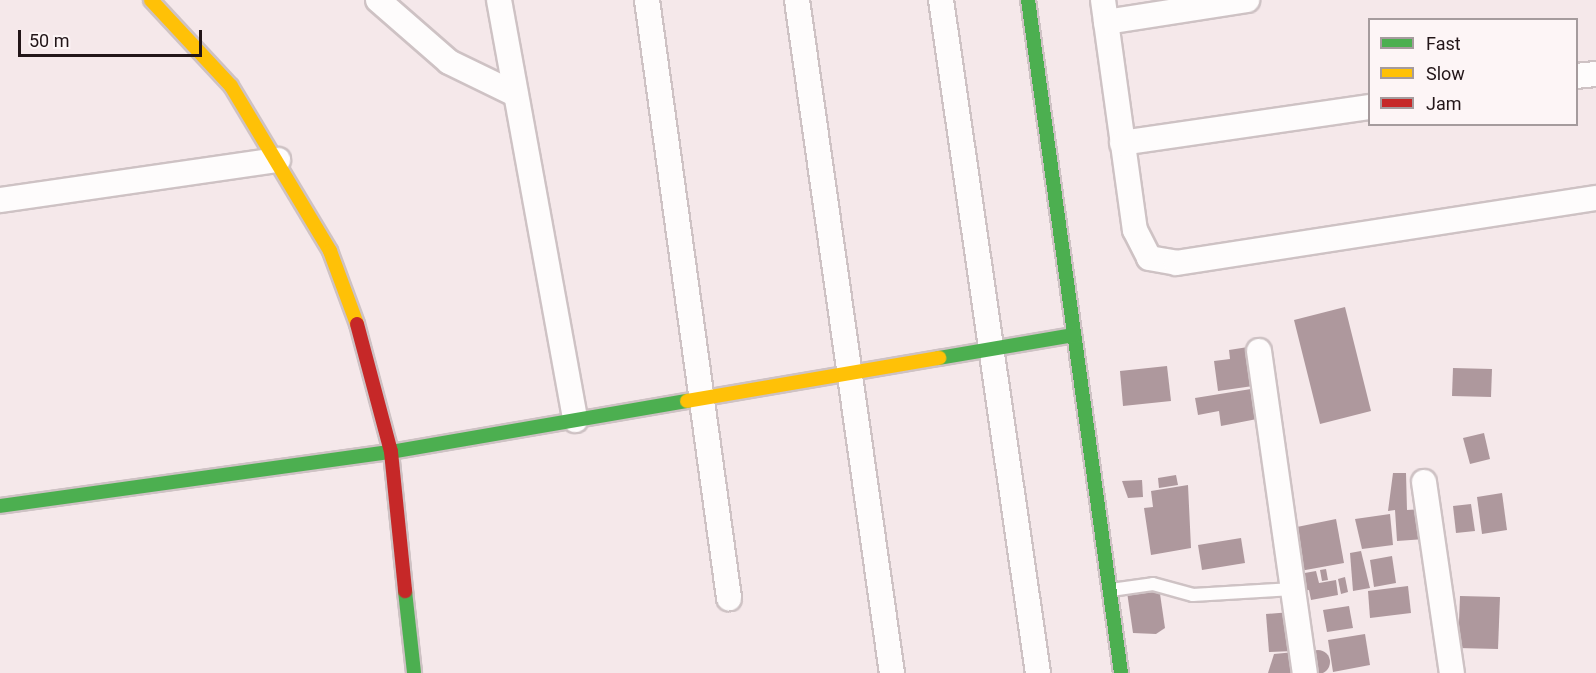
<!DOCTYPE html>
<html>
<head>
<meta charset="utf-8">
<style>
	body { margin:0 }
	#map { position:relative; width:1596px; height:673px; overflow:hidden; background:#f5e8ea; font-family:Roboto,sans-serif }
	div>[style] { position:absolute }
	.building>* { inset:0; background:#ae989d }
	.round { border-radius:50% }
	.roads { filter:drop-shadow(2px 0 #cec2c4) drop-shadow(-2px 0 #cec2c4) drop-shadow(0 2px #cec2c4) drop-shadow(0 -2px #cec2c4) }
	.lane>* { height:12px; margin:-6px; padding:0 6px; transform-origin:6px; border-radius:6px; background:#fefcfc }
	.street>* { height:24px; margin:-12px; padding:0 12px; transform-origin:12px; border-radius:12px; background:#fefcfc }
	.fast>* { height:14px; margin:-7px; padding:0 7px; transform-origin:7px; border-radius:7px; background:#4caf50 }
	.slow>* { height:14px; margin:-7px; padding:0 7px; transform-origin:7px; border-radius:7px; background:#ffc107 }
	.jam>* { height:14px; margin:-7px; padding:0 7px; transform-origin:7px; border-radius:7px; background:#c62828 }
	span { translate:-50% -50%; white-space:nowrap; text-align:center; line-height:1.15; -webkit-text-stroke:6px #fdf5f6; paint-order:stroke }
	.legend { position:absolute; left:1368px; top:18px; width:210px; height:108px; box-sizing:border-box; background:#fdf5f6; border:2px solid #a59b9d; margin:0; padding:8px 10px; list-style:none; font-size:18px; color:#221518 }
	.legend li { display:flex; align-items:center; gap:12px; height:30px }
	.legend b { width:30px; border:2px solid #a59b9d }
	.scale { position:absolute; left:18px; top:30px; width:184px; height:27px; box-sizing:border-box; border:3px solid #221518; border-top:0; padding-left:8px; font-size:18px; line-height:21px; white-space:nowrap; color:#221518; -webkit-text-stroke:4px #fdf5f6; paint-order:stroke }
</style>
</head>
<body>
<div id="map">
	<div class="building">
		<div style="clip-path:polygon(1345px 307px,1371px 411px,1320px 424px,1294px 320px)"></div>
		<div style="clip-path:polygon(1248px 347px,1253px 386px,1218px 391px,1214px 361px,1230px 359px,1229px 350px)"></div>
		<div style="clip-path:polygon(1167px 366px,1171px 401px,1123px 406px,1120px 371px)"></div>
		<div style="clip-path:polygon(1453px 368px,1492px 369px,1491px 397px,1452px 396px)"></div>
		<div style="clip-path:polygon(1251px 389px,1257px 419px,1221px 426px,1219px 411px,1198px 415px,1195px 398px)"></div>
		<div style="clip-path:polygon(1484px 433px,1490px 459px,1470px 464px,1463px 438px)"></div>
		<div style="clip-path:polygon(1393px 473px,1406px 473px,1407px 510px,1423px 509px,1425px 539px,1397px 541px,1395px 510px,1388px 511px)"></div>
		<div style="clip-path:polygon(1176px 475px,1178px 485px,1159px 488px,1158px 478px)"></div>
		<div style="clip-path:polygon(1142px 480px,1143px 497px,1128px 498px,1122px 481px)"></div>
		<div style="clip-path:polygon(1188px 485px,1191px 548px,1151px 555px,1144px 508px,1153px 507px,1151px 491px)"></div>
		<div style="clip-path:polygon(1502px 493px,1507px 530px,1482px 534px,1477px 497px)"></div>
		<div style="clip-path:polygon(1471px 504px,1475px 531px,1456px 533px,1453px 506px)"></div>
		<div style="clip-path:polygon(1390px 514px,1393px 545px,1362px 549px,1355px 519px)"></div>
		<div style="clip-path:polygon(1336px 519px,1344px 563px,1300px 571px,1292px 528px)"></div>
		<div style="clip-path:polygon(1241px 538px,1245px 563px,1202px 570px,1198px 545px)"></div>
		<div style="clip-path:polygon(1361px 551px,1370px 588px,1353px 591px,1350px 553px)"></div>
		<div style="clip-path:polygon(1392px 556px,1396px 583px,1374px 587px,1370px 560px)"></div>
		<div style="clip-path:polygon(1326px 569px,1328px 580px,1322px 581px,1320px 570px)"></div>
		<div style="clip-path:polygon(1316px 571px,1319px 583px,1336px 580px,1338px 595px,1311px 600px,1309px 590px,1303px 591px,1299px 574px)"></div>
		<div style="clip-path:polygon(1345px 577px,1348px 592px,1341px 594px,1338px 579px)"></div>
		<div style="clip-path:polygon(1408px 586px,1411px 613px,1370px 618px,1368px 591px)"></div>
		<div style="clip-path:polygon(1159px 587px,1165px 628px,1156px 634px,1133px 633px,1127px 592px)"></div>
		<div style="clip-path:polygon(1460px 596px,1500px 597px,1498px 649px,1458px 648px)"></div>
		<div style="clip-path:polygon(1349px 606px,1353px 628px,1327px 632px,1323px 610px)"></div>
		<div style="clip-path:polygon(1291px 612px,1293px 651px,1269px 652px,1266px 614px)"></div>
		<div style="clip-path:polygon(1365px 634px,1370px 665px,1333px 672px,1328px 640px)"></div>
		<div class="round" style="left:1306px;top:650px;width:24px;height:24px"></div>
		<div style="clip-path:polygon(1295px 652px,1301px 673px,1268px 673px,1274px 654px)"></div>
	</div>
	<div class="roads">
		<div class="lane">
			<div style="left:1111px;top:590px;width:42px;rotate:-8.1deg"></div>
			<div style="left:1153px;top:584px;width:41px;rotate:15.4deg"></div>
			<div style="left:1193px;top:595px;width:100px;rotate:-3.4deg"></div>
		</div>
		<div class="street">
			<div style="left:378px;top:0;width:94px;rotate:41.1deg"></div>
			<div style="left:449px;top:62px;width:73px;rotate:25.9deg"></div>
			<div style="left:499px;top:0;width:427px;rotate:79.7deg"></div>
			<div style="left:647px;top:0;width:604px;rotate:82.19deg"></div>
			<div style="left:797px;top:0;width:680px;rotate:81.97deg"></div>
			<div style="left:941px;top:0;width:680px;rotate:81.8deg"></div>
			<div style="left:1103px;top:0;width:232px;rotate:82.1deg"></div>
			<div style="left:1135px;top:230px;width:31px;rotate:63deg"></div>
			<div style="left:1149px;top:258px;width:27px;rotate:10deg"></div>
			<div style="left:1176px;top:263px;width:425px;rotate:-8.8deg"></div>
			<div style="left:1106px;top:22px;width:143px;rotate:-8.9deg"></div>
			<div style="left:1576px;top:76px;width:20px;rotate:-6deg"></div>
			<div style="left:1122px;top:143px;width:251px;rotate:-8.3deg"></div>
			<div style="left:0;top:200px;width:281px;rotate:-8.2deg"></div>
			<div style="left:1259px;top:351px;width:325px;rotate:81.9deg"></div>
			<div style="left:1424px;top:482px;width:193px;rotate:81.7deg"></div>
		</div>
		<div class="fast">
			<div style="left:1028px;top:0;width:679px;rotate:82.13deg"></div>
			<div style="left:939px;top:358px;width:137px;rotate:-9.7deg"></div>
			<div style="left:0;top:506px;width:395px;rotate:-7.9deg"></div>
			<div style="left:391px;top:452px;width:300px;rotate:-9.8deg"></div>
			<div style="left:405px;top:591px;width:82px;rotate:83.7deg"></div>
		</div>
		<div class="slow">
			<div style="left:151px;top:0;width:117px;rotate:47.1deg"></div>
			<div style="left:231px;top:86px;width:192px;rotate:59deg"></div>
			<div style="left:330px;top:251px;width:78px;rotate:69.7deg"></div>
			<div style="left:687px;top:401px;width:256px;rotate:-9.7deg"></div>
		</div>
		<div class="jam">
			<div style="left:357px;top:324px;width:132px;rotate:75.1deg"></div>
			<div style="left:391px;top:452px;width:140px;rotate:84.2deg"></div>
		</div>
	</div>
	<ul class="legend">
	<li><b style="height:8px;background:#4caf50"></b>Fast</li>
	<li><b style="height:8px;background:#ffc107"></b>Slow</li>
	<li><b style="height:8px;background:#c62828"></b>Jam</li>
	</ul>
	<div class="scale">50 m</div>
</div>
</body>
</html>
